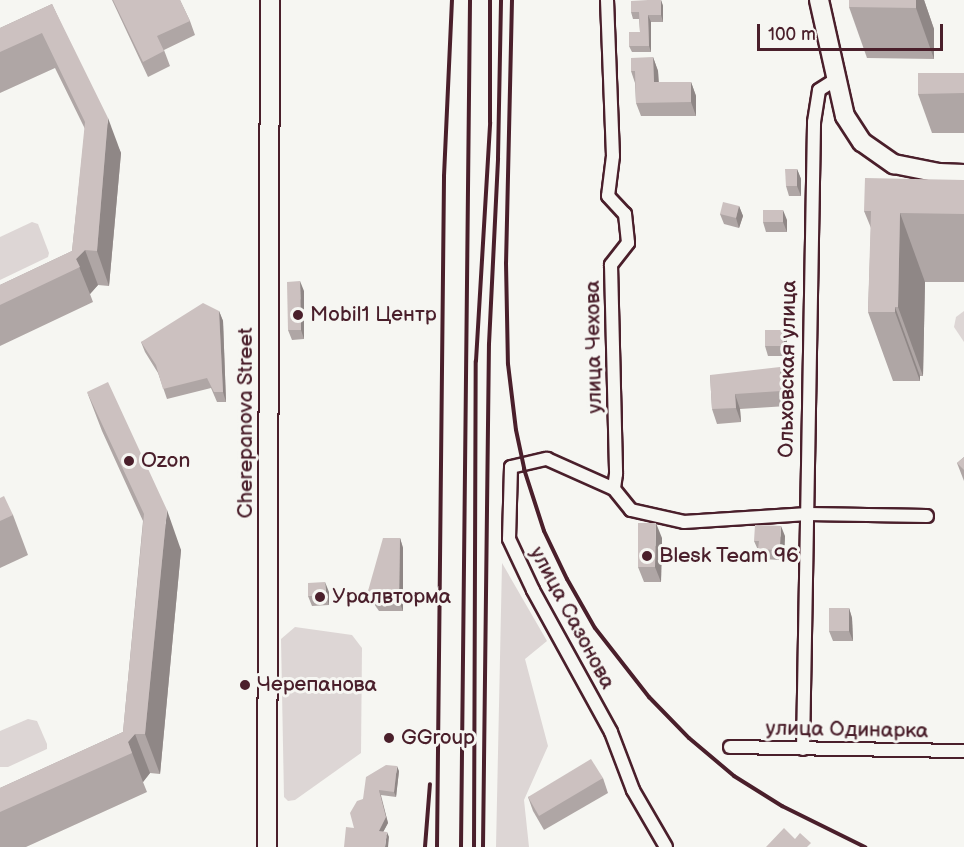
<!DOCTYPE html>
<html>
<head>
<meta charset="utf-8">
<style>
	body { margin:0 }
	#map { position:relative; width:964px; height:847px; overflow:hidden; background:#f6f6f2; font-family:"Balsamiq Sans",sans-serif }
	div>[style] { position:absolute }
	.green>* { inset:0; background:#ddd6d5 }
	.roads { filter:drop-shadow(2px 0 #4a1f2b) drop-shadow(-2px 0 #4a1f2b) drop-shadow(0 2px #4a1f2b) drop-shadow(0 -2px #4a1f2b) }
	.street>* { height:12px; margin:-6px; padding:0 6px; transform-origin:6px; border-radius:6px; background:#f6f6f2 }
	.secondary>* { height:18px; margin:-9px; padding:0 9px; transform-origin:9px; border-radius:9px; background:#f6f6f2 }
	.rail>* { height:4px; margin:-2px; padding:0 2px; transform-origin:2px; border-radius:2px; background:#4a1f2b }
	.wall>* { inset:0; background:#afa6a5 }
	.shaded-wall>* { inset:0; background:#8f8786 }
	.building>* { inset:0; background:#ccc1c0 }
	.dots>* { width:16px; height:16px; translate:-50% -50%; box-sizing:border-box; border:3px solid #f6f6f2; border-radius:50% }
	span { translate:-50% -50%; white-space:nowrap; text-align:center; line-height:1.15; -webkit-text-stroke:6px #f6f6f2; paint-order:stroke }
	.poi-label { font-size:21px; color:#4a1f2b }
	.left { translate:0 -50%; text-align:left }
	.street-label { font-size:21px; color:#4a1f2b }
	.scale { position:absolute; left:757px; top:24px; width:186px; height:27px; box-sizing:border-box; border:3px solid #4a1f2b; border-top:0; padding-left:8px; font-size:18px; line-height:21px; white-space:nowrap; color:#4a1f2b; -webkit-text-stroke:4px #f6f6f2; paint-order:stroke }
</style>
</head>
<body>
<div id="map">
	<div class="green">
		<div style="clip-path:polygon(32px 222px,38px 224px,49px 253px,48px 257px,0 280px,0 237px)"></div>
		<div style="clip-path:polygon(964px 311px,964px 342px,954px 327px,956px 317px)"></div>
		<div style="clip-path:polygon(502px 563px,547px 641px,525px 659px,548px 746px,524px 800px,529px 847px,496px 847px)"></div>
		<div style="clip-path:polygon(295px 627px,352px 635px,362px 648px,361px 753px,295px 800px,288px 801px,284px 797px,281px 639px)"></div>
		<div style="clip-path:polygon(28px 719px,37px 721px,47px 744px,47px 749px,8px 767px,0 767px,0 731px)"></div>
	</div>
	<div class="roads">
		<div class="street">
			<div style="left:607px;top:0;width:156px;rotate:87.8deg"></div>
			<div style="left:613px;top:156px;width:40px;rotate:97.1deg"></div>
			<div style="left:608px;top:196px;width:25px;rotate:47deg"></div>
			<div style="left:625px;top:214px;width:29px;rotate:84deg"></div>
			<div style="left:628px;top:243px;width:28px;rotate:128deg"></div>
			<div style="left:611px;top:265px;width:209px;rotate:88.6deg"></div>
			<div style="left:616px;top:474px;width:15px;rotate:98deg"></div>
			<div style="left:730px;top:747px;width:234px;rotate:1deg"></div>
			<div style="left:803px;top:749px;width:627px;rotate:-88.99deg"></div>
			<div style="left:814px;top:122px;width:32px;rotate:-81deg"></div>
			<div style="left:819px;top:90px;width:19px;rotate:-32deg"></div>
			<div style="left:666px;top:847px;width:66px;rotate:-120.1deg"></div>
			<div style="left:633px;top:790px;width:62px;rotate:-110.8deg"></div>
			<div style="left:611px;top:732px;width:162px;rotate:-118.8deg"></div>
			<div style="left:533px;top:590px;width:56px;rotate:-115.2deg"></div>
			<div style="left:509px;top:539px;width:72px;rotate:-88.4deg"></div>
			<div style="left:511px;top:467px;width:37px;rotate:-13deg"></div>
			<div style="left:547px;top:459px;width:73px;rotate:24.1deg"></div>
			<div style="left:614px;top:489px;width:27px;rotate:51deg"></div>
			<div style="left:631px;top:510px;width:54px;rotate:12.8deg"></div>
			<div style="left:684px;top:522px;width:124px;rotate:-3.7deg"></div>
			<div style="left:808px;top:514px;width:119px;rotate:1deg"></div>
		</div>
		<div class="secondary">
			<div style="left:819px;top:0;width:119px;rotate:77.4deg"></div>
			<div style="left:845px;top:116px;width:31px;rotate:57deg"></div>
			<div style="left:862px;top:142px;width:39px;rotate:35deg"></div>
			<div style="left:894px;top:164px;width:46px;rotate:11.3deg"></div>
			<div style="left:939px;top:173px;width:25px;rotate:2deg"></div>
			<div style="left:267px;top:847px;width:847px;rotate:-89.8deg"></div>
		</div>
	</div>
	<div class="rail">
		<div style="left:512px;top:0;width:263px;rotate:91.3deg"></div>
		<div style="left:506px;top:263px;width:101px;rotate:88.9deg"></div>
		<div style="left:508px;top:364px;width:66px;rotate:83.1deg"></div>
		<div style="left:516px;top:430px;width:40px;rotate:78deg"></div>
		<div style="left:524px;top:469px;width:65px;rotate:72.1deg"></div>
		<div style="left:544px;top:531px;width:53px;rotate:64.4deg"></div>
		<div style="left:567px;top:579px;width:56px;rotate:60.3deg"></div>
		<div style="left:595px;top:628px;width:88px;rotate:52deg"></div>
		<div style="left:649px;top:697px;width:57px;rotate:45.7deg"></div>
		<div style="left:689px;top:738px;width:59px;rotate:40.2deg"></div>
		<div style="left:734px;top:776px;width:57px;rotate:32deg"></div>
		<div style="left:782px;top:806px;width:93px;rotate:26.3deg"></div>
		<div style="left:425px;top:847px;width:63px;rotate:-85.5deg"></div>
		<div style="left:437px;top:847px;width:671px;rotate:-89.4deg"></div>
		<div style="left:444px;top:176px;width:176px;rotate:-87.4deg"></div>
		<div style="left:461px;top:847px;width:847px;rotate:-89.39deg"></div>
		<div style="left:474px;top:847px;width:486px;rotate:-89.8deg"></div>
		<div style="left:476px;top:361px;width:239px;rotate:-86.6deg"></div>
		<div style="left:490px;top:122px;width:122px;rotate:-90deg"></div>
		<div style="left:483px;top:847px;width:503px;rotate:-89.32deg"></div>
		<div style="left:489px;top:344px;width:186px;rotate:-87.2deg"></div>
		<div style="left:498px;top:158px;width:158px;rotate:-88.9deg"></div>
	</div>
	<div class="wall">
		<div style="clip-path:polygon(112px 0,180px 0,190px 21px,195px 35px,164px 50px,170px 66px,148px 77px)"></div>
		<div style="clip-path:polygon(661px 0,663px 6px,663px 22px,651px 22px,651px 52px,632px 52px,629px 46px,640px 32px,639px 19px,633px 19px,631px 12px)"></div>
		<div style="clip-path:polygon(924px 0,934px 29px,934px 59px,867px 58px,849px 7px)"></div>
		<div style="clip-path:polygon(52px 4px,121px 153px,109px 286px,98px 285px,90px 294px,93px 302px,0 346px,0 285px,72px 251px,85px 129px,55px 68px,0 93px,0 28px)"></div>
		<div style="clip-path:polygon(653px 57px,658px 71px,659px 82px,691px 82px,696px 96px,696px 116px,641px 116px,636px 103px,635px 83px,631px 71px)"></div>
		<div style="clip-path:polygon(964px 73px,964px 133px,932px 133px,918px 94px)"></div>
		<div style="clip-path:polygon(797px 169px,801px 179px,801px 196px,789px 196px,786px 186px)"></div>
		<div style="clip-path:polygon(964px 180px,964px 282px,925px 282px,923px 376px,920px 376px,920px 381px,893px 381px,868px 312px,871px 228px,864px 211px)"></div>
		<div style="clip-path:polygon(739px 206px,743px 216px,739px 228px,724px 224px,720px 214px)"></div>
		<div style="clip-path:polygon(787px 220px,787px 232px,766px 232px,763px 222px)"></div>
		<div style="clip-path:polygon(304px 291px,304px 339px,292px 340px,288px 330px)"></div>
		<div style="clip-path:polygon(219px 311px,223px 321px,226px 402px,217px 402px,211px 388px,167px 399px,158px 373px,145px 352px,141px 342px)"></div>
		<div style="clip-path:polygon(787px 340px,787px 356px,768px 356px,765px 346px)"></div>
		<div style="clip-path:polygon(710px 375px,785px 382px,787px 406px,740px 409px,741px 422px,717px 424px,712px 409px)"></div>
		<div style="clip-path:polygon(87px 392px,181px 550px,160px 774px,150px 773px,143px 782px,147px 792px,26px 847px,0 847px,0 788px,123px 732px,143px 521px,102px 431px)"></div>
		<div style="clip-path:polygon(964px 457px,964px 481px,957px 463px)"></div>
		<div style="clip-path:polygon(0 498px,13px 515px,28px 555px,0 568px)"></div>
		<div style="clip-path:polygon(785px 536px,784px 556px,779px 556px,779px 560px,762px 559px,754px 541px)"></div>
		<div style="clip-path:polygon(400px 538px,403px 548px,403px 611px,379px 611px,372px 601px,368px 591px)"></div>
		<div style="clip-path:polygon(662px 538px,661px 582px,644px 582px,638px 567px)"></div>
		<div style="clip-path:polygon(329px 592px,329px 605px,312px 606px,308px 596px)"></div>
		<div style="clip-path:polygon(849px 608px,852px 618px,853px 641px,833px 641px,829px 631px)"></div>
		<div style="clip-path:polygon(399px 771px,396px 797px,381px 795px,388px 823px,383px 832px,389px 837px,354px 828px,363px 799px)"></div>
		<div style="clip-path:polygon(603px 778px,608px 793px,544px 830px,533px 811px,528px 797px)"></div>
	</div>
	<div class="shaded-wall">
		<div style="clip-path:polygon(661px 0,663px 6px,663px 22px,661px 15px)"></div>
		<div style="clip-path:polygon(916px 0,924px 0,934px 29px,934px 59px,916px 8px)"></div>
		<div style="clip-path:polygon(648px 15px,651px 22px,651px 52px,649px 46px)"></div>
		<div style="clip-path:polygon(653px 57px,658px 71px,659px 96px,654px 82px)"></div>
		<div style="clip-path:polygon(691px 82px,696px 96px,696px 116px,691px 102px)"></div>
		<div style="clip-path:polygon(108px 118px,121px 153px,109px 286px,97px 251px)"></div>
		<div style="clip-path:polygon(797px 169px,801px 179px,801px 196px,797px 186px)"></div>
		<div style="clip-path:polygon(739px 206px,743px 216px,739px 228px,736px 218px)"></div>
		<div style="clip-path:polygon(783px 210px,787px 220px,787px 232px,783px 222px)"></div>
		<div style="clip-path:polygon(900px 213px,925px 282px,923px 376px,898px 307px)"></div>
		<div style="clip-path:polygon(85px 250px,98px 285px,90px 294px,76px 259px)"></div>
		<div style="clip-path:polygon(300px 281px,304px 291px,304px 339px,301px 330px)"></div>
		<div style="clip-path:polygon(895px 307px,920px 376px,920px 381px,895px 312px)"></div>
		<div style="clip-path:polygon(219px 311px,223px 321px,226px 402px,223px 392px)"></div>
		<div style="clip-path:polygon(784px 330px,787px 340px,787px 356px,784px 346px)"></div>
		<div style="clip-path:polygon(780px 367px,785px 382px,787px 406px,781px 391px)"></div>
		<div style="clip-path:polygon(735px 394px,740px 409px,741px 422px,736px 408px)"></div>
		<div style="clip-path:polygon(167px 510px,181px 550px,160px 774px,145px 734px)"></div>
		<div style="clip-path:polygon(656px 523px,662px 538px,661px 582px,655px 567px)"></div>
		<div style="clip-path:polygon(781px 526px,785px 536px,784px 556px,780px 546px)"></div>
		<div style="clip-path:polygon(400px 538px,403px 548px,403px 611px,399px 601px)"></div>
		<div style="clip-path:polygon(775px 546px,779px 556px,779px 560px,775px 550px)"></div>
		<div style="clip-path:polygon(325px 582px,329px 592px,329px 605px,326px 595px)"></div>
		<div style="clip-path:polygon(849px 608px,852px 618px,853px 641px,849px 631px)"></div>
		<div style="clip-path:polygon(135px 734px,150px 773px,143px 782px,128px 742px)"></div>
		<div style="clip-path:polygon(397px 766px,399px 771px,396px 797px,394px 792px)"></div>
		<div style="clip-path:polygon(379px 790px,388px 823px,381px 836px,379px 831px)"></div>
		<div style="clip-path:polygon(387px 832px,389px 837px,388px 847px,385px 847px)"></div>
	</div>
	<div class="building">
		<div style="clip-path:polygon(113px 0,180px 0,190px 21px,157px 36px,164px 51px,143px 62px)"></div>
		<div style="clip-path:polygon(648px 0,661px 0,661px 15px,648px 15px,649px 46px,629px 46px,629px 32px,640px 32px,639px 12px,631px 12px,631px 1px)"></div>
		<div style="clip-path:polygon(849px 0,916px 0,916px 8px,849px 7px)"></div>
		<div style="clip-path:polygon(52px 4px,108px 118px,97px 251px,85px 250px,76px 259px,80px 267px,0 305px,0 285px,72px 251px,85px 122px,42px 33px,0 52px,0 28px)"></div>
		<div style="clip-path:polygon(653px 57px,654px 82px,691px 82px,691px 102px,636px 103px,635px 71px,631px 71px,631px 58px)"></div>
		<div style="clip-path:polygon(918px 73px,964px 73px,964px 93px,918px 94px)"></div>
		<div style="clip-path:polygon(785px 169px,797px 169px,797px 186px,786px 186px)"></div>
		<div style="clip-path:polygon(865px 178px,964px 180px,964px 214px,900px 213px,898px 307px,895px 307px,895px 312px,868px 312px,871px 211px,864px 211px)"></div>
		<div style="clip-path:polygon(723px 202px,739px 206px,736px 218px,720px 214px)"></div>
		<div style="clip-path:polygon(763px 210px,783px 210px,783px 222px,763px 222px)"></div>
		<div style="clip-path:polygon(300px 281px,301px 330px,288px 330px,287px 282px)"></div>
		<div style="clip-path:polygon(203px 303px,219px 311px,223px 392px,214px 392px,207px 378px,163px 389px,156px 365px,141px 342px)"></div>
		<div style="clip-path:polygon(765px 330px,784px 330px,784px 346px,765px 346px)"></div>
		<div style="clip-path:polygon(780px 367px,781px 391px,735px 394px,736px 408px,712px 409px,710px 375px)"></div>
		<div style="clip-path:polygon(108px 382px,167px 510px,145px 734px,135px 734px,128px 742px,132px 753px,0 812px,0 788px,123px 732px,144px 514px,87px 392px)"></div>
		<div style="clip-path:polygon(964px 457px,964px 470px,957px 463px)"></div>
		<div style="clip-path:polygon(4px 496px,13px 515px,0 521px,0 498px)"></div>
		<div style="clip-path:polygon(638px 523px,656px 523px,655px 567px,638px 567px)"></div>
		<div style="clip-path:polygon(755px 525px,781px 526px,780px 546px,775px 546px,775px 550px,758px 549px,759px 541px,754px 541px)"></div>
		<div style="clip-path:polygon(383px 538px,400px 538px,399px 601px,375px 601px,368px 591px)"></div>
		<div style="clip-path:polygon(325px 582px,326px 595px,308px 596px,308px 583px)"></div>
		<div style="clip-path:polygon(829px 608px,849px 608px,849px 631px,829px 631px)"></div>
		<div style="clip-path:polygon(591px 759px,603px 778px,539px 816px,528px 797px)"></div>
		<div style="clip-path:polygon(386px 765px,397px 766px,394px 792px,379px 790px,386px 817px,379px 831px,387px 832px,385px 847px,344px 847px,346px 827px,354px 828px,350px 813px,357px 801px,363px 799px,366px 777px)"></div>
		<div style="clip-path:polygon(784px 828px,795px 839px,800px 833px,811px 843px,807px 847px,766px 847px)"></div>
	</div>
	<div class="dots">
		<div style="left:298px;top:315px;background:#4a1f2b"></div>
		<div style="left:129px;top:461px;background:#4a1f2b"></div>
		<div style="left:647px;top:556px;background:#4a1f2b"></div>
		<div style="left:320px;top:597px;background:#4a1f2b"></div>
		<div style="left:245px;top:685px;background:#4a1f2b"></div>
		<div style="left:389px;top:738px;background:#4a1f2b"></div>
	</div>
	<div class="poi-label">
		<span class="left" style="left:310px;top:315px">Mobil1 Центр</span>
		<span class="left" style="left:141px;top:461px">Ozon</span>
		<span class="left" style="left:659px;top:556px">Blesk Team 96</span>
		<span class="left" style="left:332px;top:597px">Уралвторма</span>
		<span class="left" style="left:257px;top:685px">Черепанова</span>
		<span class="left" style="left:401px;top:738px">GGroup</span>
	</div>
	<div class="street-label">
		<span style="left:594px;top:347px;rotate:-91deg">улица Чехова</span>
		<span style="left:788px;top:369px;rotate:-89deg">Ольховская улица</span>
		<span style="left:246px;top:423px;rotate:-90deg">Cherepanova Street</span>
		<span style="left:572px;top:618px;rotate:62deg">улица Сазонова</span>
		<span style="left:847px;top:730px;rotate:1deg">улица Одинарка</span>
	</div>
	<div class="scale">100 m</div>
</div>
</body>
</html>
